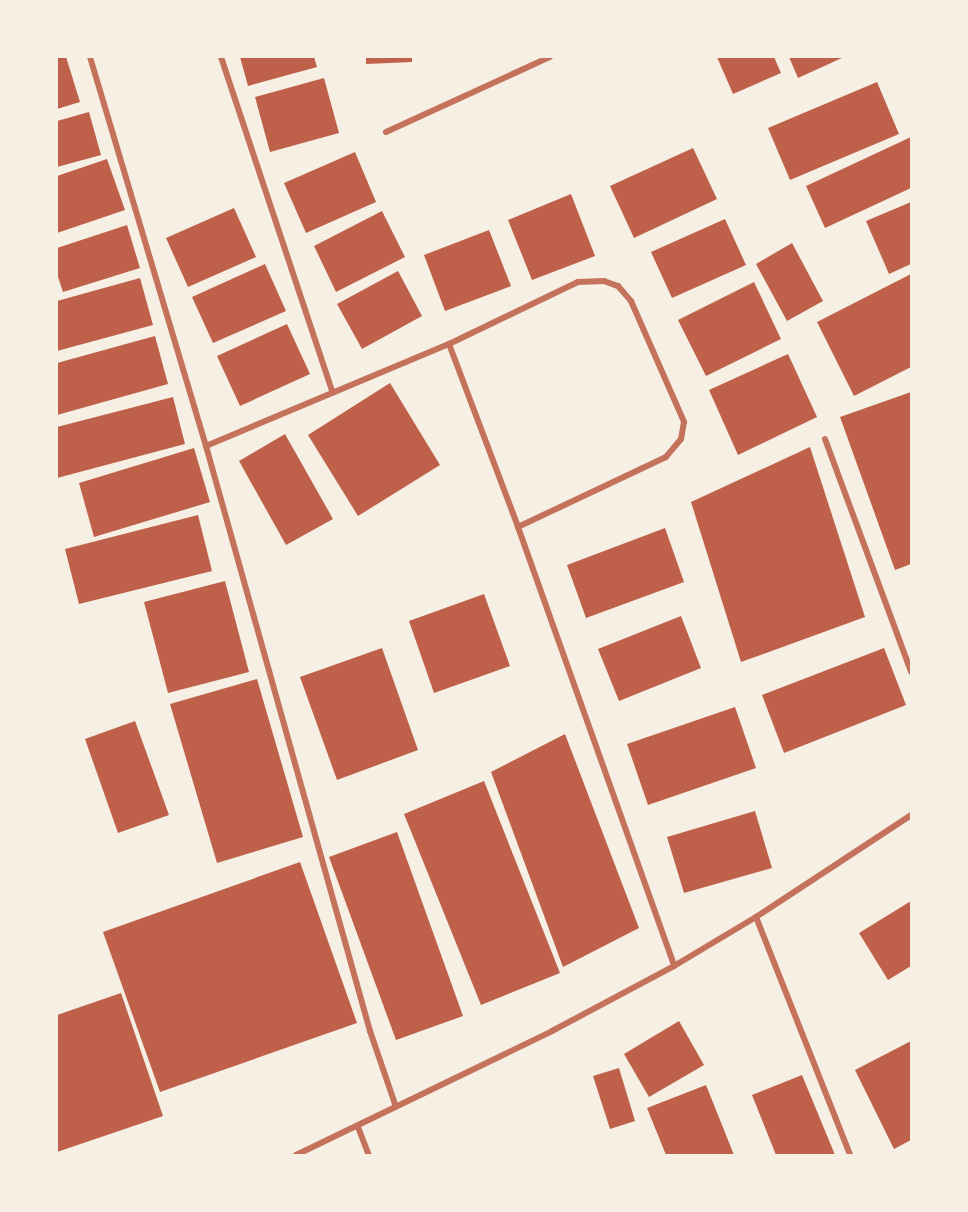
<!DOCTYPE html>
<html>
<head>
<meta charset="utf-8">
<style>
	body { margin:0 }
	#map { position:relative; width:968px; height:1212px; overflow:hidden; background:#f6efe4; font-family:Karla,sans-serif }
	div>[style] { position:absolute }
	.building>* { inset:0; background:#bf614a }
	.minor>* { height:6px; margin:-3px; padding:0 3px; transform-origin:3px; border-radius:3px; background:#c5725c }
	span { translate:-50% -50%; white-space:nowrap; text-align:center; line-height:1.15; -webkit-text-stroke:4.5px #f6efe4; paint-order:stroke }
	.frame { position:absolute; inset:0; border:58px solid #f6efe4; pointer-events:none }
</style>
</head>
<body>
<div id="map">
	<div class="building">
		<div style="clip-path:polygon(57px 57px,66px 57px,80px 102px,57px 109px)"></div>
		<div style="clip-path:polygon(240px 57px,314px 57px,317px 67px,248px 86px)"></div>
		<div style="clip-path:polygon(366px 57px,412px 57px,412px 62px,366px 64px)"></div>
		<div style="clip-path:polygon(717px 57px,774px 57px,781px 73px,733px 94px)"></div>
		<div style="clip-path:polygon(789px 57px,844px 57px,798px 78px)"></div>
		<div style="clip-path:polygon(324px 78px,339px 133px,270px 152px,255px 97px)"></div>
		<div style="clip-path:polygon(877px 82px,899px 134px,790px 180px,768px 128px)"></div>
		<div style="clip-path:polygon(89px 112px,101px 155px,57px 167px,57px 121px)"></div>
		<div style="clip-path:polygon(911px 137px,911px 188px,825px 228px,806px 186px)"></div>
		<div style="clip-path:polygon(693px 148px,717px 199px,634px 238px,610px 186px)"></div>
		<div style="clip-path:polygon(355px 152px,376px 202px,306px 233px,284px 183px)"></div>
		<div style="clip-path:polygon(107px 159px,125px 210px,57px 233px,57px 176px)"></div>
		<div style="clip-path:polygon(571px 194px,595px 256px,532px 280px,508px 220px)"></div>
		<div style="clip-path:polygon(911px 202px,911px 264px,889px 274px,866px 221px)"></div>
		<div style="clip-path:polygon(234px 208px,256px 257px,188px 287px,166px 238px)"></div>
		<div style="clip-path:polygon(382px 211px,405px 257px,336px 292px,314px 246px)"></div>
		<div style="clip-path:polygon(725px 219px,746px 265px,672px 298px,651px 252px)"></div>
		<div style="clip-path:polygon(127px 225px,140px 268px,63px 292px,57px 274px,57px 248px)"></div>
		<div style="clip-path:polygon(489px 230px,511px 286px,445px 311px,424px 255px)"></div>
		<div style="clip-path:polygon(792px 243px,823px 301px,787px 321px,756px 264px)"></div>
		<div style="clip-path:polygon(265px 264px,286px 311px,213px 343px,192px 297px)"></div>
		<div style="clip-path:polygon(398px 271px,422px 316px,362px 349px,337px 304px)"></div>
		<div style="clip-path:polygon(911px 274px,911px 367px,854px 396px,817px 322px)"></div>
		<div style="clip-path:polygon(140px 278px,153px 325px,57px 351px,57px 301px)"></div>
		<div style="clip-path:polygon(754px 282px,781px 339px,706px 376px,678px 320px)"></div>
		<div style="clip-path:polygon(287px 324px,310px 374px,240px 406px,217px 356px)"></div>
		<div style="clip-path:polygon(155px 336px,168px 384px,57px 415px,57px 363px)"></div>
		<div style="clip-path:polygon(788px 354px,817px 417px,738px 455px,709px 390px)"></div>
		<div style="clip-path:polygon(390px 383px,440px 465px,358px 516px,308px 435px)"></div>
		<div style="clip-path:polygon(911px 392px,911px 564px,895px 570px,840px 417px)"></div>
		<div style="clip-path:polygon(173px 397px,185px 444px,57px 478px,57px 427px)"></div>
		<div style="clip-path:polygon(285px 434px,333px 519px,286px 545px,239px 461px)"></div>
		<div style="clip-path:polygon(810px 447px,865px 617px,741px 662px,691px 502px)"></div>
		<div style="clip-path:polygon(194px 448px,210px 502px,94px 537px,79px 483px)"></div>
		<div style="clip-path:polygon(198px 515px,212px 571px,79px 604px,65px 549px)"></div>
		<div style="clip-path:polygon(665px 528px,684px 582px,586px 618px,567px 565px)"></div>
		<div style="clip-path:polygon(225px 581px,249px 672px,168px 693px,144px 602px)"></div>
		<div style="clip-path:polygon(484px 594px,510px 666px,434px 693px,409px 621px)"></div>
		<div style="clip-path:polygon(681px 616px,701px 668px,619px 701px,598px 649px)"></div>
		<div style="clip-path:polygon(382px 648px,418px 750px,337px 780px,300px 677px)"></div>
		<div style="clip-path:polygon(884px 648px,906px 705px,784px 753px,762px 695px)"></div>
		<div style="clip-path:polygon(257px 679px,303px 837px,217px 863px,170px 704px)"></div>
		<div style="clip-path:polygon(735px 707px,756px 768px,648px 805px,627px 744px)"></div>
		<div style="clip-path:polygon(135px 721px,169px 815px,118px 833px,85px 739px)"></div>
		<div style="clip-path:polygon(565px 734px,639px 928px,563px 967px,491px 772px)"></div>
		<div style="clip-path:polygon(484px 781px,560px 973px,481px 1005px,404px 814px)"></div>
		<div style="clip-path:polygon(755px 811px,772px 868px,684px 893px,667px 837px)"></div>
		<div style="clip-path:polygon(397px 832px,463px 1016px,396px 1040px,329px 857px)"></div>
		<div style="clip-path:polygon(300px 862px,357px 1023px,160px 1092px,103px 932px)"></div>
		<div style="clip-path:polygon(911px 901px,911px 966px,888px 980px,859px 933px)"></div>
		<div style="clip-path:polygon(121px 993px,163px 1116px,57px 1152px,57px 1015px)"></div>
		<div style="clip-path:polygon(679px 1021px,704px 1065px,649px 1097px,624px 1054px)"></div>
		<div style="clip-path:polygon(911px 1041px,911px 1140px,894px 1149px,855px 1070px)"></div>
		<div style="clip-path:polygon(619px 1068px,635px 1121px,610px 1129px,593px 1076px)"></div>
		<div style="clip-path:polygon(802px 1075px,835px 1155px,776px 1155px,752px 1095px)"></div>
		<div style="clip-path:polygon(706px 1085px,734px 1155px,666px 1155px,647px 1108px)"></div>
	</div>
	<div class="minor">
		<div style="left:90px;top:57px;width:406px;rotate:73.4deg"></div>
		<div style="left:206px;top:446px;width:608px;rotate:74.34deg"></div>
		<div style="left:370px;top:1031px;width:77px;rotate:71.1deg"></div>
		<div style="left:221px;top:57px;width:354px;rotate:71.6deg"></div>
		<div style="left:386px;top:132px;width:180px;rotate:-24.6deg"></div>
		<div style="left:449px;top:344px;width:196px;rotate:69.3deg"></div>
		<div style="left:518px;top:527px;width:466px;rotate:70.4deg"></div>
		<div style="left:825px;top:439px;width:248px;rotate:69.7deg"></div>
		<div style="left:206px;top:446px;width:264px;rotate:-22.8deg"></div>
		<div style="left:449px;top:344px;width:143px;rotate:-25.7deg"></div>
		<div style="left:578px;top:282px;width:26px;rotate:-2deg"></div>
		<div style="left:604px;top:281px;width:15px;rotate:20deg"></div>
		<div style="left:618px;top:286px;width:20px;rotate:49deg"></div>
		<div style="left:631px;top:301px;width:132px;rotate:66.3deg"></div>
		<div style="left:684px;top:422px;width:17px;rotate:100deg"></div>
		<div style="left:681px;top:439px;width:23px;rotate:130deg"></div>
		<div style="left:666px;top:457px;width:164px;rotate:154.7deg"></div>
		<div style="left:756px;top:917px;width:256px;rotate:68.4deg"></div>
		<div style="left:358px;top:1127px;width:30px;rotate:69deg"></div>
		<div style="left:296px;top:1155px;width:284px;rotate:-25.8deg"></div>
		<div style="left:552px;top:1031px;width:138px;rotate:-28deg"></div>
		<div style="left:674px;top:966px;width:96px;rotate:-30.9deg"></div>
		<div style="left:756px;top:917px;width:186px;rotate:-33.3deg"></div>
	</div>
	<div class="frame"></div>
</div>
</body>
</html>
